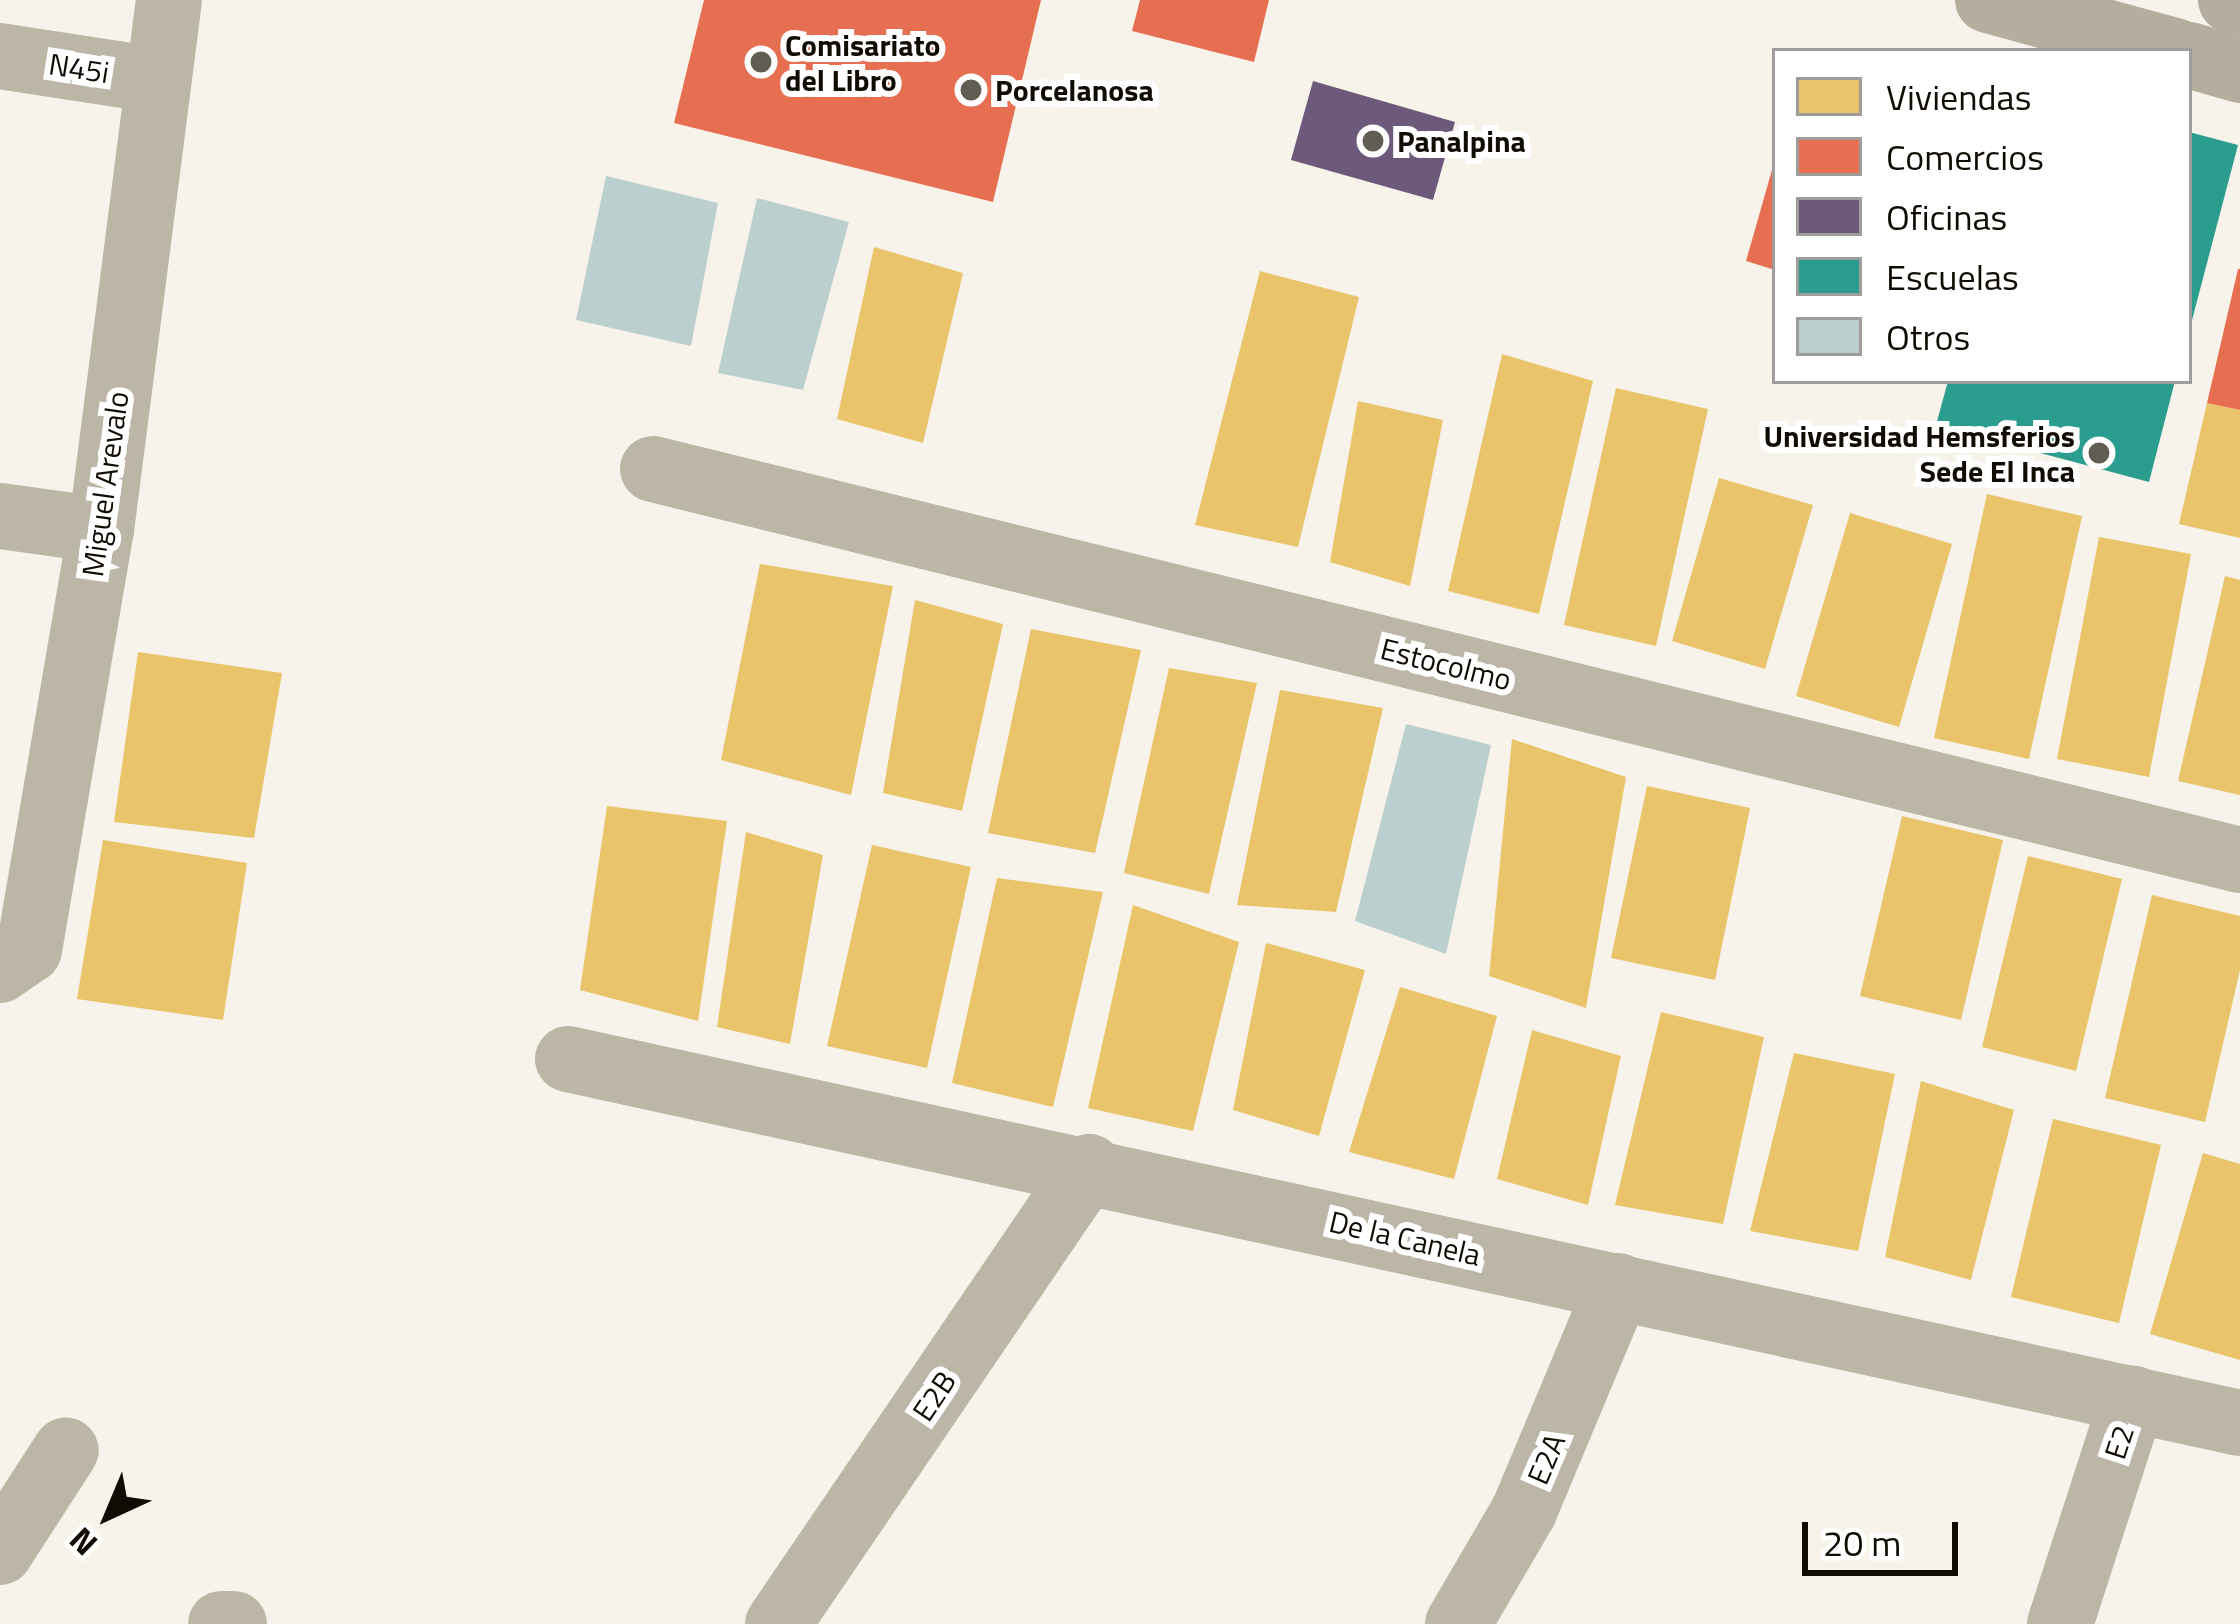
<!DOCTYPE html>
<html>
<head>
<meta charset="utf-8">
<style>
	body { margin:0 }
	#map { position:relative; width:2240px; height:1624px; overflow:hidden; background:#f8f3ea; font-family:"Titillium Web",sans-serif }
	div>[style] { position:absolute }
	.homes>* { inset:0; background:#e9c46a }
	.shops>* { inset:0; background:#e76f51 }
	.offices>* { inset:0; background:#6d597a }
	.schools>* { inset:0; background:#2a9d8f }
	.building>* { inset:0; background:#bbd0ce }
	.minor>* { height:66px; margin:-33px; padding:0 33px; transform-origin:33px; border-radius:33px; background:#bcb6a7 }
	.major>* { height:66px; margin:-33px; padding:0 33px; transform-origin:33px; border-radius:33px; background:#b5ae9f }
	.dots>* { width:33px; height:33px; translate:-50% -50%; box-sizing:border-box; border:6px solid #fff; border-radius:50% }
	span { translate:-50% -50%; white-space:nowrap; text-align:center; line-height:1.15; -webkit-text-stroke:12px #fff; paint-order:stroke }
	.poi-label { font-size:30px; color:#100b03; font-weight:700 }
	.left { translate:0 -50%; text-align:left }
	.right { translate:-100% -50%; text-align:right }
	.street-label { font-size:30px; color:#100b03 }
	.legend { position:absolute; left:1772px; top:48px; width:420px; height:336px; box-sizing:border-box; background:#fff; border:3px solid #9f9d9a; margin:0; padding:15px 21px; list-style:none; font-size:36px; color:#100b03 }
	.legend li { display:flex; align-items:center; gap:24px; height:60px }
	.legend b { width:60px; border:3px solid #9f9d9a }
	.north { position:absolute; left:48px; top:1456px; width:120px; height:120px; -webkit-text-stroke:9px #fff; paint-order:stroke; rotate:224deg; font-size:33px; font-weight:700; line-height:48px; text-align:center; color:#100b03 }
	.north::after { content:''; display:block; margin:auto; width:42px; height:54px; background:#100b03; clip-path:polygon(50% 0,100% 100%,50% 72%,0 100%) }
	.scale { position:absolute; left:1802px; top:1522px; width:156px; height:54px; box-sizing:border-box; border:6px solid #100b03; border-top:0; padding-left:15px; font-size:36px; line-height:42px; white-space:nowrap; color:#100b03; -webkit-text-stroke:9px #fff; paint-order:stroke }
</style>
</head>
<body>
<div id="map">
	<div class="homes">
		<div style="clip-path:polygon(874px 247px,963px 273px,923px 443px,837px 419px)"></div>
		<div style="clip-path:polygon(1260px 271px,1359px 297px,1298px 547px,1195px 525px)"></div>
		<div style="clip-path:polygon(1502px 354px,1593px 381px,1539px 614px,1448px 591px)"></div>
		<div style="clip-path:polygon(1616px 388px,1708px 409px,1656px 646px,1564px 625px)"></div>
		<div style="clip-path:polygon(1358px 401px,1443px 420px,1410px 586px,1330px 562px)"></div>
		<div style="clip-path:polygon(2207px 403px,2240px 410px,2240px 538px,2179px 524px)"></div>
		<div style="clip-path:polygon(1719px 478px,1813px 505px,1765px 669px,1672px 641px)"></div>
		<div style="clip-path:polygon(1987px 494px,2082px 516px,2029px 759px,1934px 738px)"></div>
		<div style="clip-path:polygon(1850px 513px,1952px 544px,1899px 727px,1796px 696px)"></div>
		<div style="clip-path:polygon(2099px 537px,2191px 554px,2149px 777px,2057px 759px)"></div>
		<div style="clip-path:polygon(760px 564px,893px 586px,851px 795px,721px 760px)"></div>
		<div style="clip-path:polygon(2225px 576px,2240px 580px,2240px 795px,2178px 781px)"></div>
		<div style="clip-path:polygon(915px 600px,1003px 624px,962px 811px,883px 793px)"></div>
		<div style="clip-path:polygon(1031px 629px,1141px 650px,1095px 853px,988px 833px)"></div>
		<div style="clip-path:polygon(138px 652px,282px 673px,254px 838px,114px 822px)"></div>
		<div style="clip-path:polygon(1169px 668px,1257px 683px,1209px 894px,1124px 873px)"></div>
		<div style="clip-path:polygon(1280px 690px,1383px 708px,1336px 912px,1237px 905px)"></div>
		<div style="clip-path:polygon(1512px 739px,1626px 777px,1586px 1008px,1489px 976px)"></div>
		<div style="clip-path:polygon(1647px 786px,1750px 808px,1715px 980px,1611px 958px)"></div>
		<div style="clip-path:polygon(607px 806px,727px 821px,698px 1021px,580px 990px)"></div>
		<div style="clip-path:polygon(1902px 816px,2003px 840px,1961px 1020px,1860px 996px)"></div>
		<div style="clip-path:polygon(746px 832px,823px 855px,790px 1044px,717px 1027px)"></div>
		<div style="clip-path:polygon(103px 840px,247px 863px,223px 1020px,77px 999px)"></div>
		<div style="clip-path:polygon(872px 845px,971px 867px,927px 1068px,827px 1046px)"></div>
		<div style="clip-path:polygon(2028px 856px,2122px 879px,2076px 1071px,1982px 1047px)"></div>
		<div style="clip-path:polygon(997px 878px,1103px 892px,1053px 1107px,952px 1083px)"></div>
		<div style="clip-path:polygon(2152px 895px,2240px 916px,2240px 970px,2205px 1122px,2105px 1098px)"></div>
		<div style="clip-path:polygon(1133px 905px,1239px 942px,1193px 1131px,1088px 1108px)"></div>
		<div style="clip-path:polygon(1266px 943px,1365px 970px,1319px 1136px,1233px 1110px)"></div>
		<div style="clip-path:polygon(1400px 987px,1497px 1016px,1454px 1179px,1349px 1152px)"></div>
		<div style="clip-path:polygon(1661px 1012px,1764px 1037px,1723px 1224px,1615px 1205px)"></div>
		<div style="clip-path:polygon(1532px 1030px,1621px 1056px,1588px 1205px,1497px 1179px)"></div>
		<div style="clip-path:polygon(1794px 1053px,1895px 1074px,1858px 1251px,1750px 1231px)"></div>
		<div style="clip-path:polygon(1921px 1081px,2014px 1110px,1971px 1280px,1885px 1257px)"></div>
		<div style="clip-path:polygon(2053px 1119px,2161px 1145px,2119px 1323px,2011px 1297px)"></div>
		<div style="clip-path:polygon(2203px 1153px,2240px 1164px,2240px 1360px,2150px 1334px)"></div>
	</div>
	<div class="shops">
		<div style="clip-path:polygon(704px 0,1041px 0,993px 202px,674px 123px)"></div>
		<div style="clip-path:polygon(1140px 0,1269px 0,1254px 62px,1132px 31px)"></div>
		<div style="clip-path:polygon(1774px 163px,1775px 163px,1775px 270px,1746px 261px)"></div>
		<div style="clip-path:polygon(2238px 269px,2240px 269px,2240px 410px,2207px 403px)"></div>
	</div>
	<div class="offices">
		<div style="clip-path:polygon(1313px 81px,1455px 122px,1433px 200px,1291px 160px)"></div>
	</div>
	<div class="schools">
		<div style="clip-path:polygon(2189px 132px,2238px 145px,2191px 324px,2189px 324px)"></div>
		<div style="clip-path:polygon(1948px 381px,2175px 381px,2149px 482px,1936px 425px)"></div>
	</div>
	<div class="building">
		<div style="clip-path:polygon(606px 176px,718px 203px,691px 346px,576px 320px)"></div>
		<div style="clip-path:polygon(757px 198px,849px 222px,803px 390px,718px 373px)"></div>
		<div style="clip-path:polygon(1406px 724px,1491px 745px,1446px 954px,1355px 921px)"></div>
	</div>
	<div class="minor">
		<div style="left:0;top:56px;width:159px;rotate:8.7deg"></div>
		<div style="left:653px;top:469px;width:1634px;rotate:13.84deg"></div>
		<div style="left:0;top:516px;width:102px;rotate:7.9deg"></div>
		<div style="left:0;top:970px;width:35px;rotate:-35deg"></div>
		<div style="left:29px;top:950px;width:426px;rotate:-80.3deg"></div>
		<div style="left:101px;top:530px;width:534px;rotate:-82.69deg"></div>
		<div style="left:568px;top:1059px;width:1711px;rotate:12.28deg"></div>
		<div style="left:0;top:1552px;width:121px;rotate:-57.1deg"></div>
		<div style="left:221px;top:1624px;width:13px"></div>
		<div style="left:778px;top:1624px;width:553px;rotate:-55.76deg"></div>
		<div style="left:1458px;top:1624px;width:131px;rotate:-59.7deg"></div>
		<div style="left:1524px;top:1511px;width:244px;rotate:-67.3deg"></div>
		<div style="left:2060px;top:1624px;width:237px;rotate:-72.1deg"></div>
	</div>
	<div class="major">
		<div style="left:1988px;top:0;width:194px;rotate:15.3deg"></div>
		<div style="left:2231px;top:0;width:9px;rotate:13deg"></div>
		<div style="left:2189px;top:55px;width:53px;rotate:16.4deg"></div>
	</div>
	<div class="dots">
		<div style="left:761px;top:62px;background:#615c54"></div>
		<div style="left:971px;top:90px;background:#615c54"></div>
		<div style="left:1373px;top:141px;background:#615c54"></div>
		<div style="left:2099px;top:453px;background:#615c54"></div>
	</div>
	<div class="poi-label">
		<span class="left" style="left:785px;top:62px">Comisariato<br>del Libro</span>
		<span class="left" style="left:995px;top:90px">Porcelanosa</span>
		<span class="left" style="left:1397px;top:141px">Panalpina</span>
		<span class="right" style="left:2075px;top:453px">Universidad Hemsferios<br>Sede El Inca</span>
	</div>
	<div class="street-label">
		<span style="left:79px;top:68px;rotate:9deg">N45i</span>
		<span style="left:105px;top:484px;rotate:-82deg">Miguel Arevalo</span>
		<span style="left:1446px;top:664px;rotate:14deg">Estocolmo</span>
		<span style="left:1405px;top:1238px;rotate:13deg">De la Canela</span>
		<span style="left:934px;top:1396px;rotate:-56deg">E2B</span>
		<span style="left:2119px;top:1442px;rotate:-72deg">E2</span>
		<span style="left:1546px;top:1459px;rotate:-67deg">E2A</span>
	</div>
	<ul class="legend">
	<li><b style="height:33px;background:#e9c46a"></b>Viviendas</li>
	<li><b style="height:33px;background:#e76f51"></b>Comercios</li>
	<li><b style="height:33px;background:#6d597a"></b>Oficinas</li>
	<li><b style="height:33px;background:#2a9d8f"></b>Escuelas</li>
	<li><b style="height:33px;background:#bbd0ce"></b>Otros</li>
	</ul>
	<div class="north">N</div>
	<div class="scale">20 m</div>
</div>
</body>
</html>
